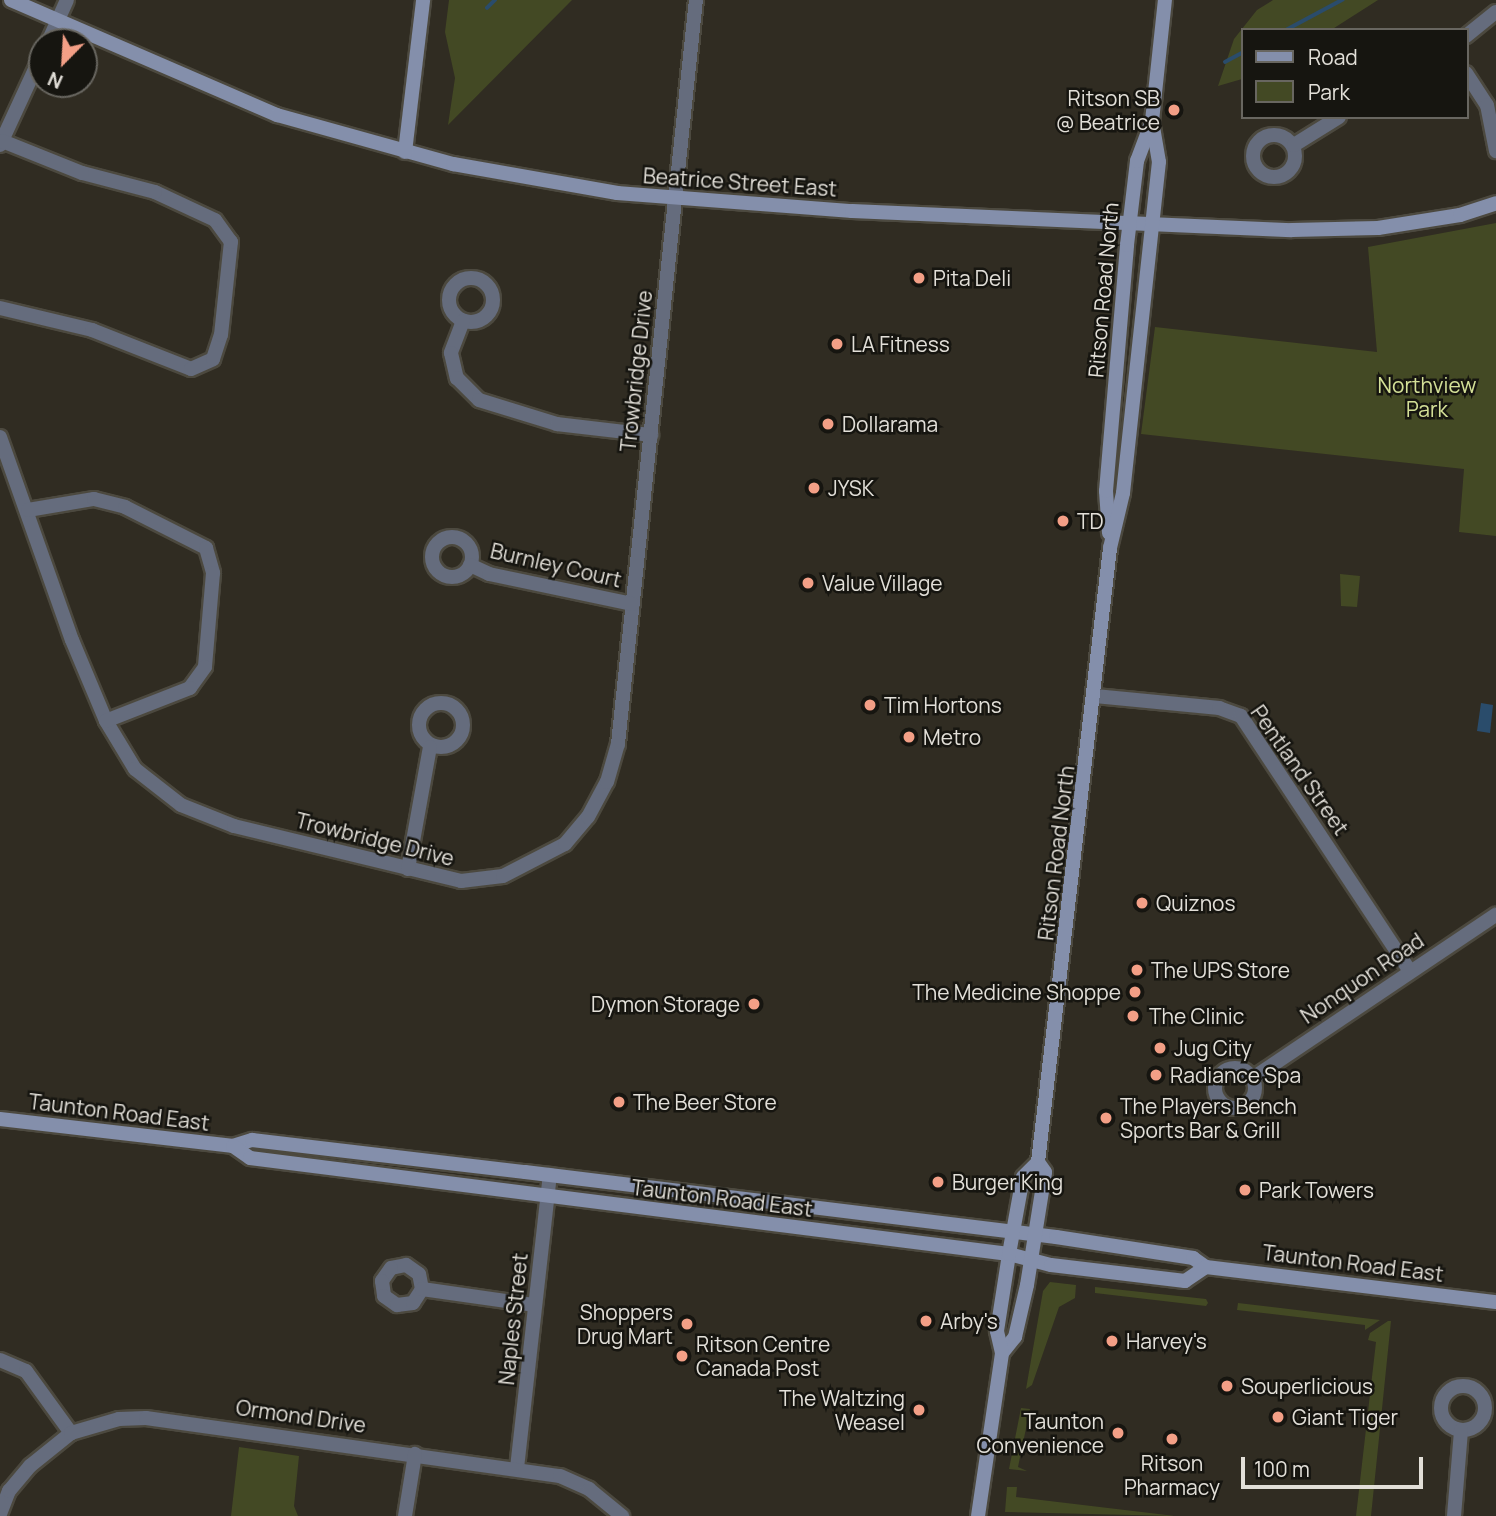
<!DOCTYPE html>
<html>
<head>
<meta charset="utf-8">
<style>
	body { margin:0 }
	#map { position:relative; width:1496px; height:1516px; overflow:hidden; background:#302c22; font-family:Manrope,sans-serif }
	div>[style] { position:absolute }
	.green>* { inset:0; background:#434924 }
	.water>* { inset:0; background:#2a4c6b }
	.stream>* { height:3.5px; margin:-1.75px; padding:0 1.75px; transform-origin:1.75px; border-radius:1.75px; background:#2a4c6b }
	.roads { filter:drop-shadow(2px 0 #4c493f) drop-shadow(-2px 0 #4c493f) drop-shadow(0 2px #4c493f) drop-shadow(0 -2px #4c493f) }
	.street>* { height:14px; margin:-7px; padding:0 7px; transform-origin:7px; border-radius:7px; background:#656c7d }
	.street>.ring { margin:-7px; padding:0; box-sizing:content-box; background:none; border:14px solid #656c7d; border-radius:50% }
	.secondary>* { height:14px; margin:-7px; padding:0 7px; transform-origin:7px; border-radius:7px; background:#848fab }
	.dots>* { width:19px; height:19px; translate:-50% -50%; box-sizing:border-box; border:4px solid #161510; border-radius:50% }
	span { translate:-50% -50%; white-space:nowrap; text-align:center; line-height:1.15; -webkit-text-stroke:5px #161510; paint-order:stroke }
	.poi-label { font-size:21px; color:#e2dfd8 }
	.right { translate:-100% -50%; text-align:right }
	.left { translate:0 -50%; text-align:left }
	.street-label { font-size:21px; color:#e2dfd8 }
	.park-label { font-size:21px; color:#d4e097 }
	.legend { position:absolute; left:1241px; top:28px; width:228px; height:91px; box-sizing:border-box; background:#161510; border:2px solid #686660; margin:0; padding:9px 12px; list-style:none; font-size:21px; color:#e2dfd8 }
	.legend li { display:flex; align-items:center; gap:14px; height:35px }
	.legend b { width:35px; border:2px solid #686660 }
	.north { position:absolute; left:28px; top:28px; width:70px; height:70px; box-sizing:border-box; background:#161510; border:2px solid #686660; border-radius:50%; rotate:204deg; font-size:19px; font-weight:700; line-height:28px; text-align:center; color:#e2dfd8 }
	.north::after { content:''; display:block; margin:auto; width:24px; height:32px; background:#f39f86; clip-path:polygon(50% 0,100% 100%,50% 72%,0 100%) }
	.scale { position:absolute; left:1241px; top:1457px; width:182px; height:32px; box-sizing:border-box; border:4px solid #e2dfd8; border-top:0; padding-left:9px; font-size:21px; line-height:24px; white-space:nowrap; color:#e2dfd8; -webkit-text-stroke:5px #161510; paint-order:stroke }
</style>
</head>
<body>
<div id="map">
	<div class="green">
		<div style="clip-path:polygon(449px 0,572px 0,448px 125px,455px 78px,445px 32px)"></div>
		<div style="clip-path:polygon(1273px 0,1378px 0,1331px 30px,1242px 30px,1242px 79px,1218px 86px,1234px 39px,1257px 10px)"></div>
		<div style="clip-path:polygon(1496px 223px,1496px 536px,1459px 532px,1464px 469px,1141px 434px,1155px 327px,1377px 352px,1368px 247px)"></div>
		<div style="clip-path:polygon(1340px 574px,1360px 576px,1357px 607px,1341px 606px)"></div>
		<div style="clip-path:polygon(1050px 1282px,1076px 1285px,1075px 1298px,1059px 1307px,1032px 1385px,1026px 1389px,1043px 1291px)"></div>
		<div style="clip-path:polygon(1095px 1287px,1206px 1299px,1208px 1303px,1206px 1306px,1095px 1293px)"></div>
		<div style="clip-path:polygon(1238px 1303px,1380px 1320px,1365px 1330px,1365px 1325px,1237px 1310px)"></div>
		<div style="clip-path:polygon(1388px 1321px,1391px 1321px,1371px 1516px,1356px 1516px,1376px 1342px,1368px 1340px,1370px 1333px)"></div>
		<div style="clip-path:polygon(1021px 1408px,1030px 1409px,1018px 1467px,1027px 1471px,1009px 1469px)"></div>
		<div style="clip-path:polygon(239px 1447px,299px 1456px,294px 1506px,298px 1516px,231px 1516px)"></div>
		<div style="clip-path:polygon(1007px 1487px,1017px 1487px,1016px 1497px,1175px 1516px,1005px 1512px)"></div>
	</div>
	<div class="water">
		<div style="clip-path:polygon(1481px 703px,1493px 705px,1490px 733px,1477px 731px)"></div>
	</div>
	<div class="stream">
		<div style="left:487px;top:8px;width:11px;rotate:-45deg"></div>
		<div style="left:1286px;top:30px;width:64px;rotate:-28.2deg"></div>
		<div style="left:1225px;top:62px;width:19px;rotate:-28deg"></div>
	</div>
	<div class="roads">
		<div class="street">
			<div style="left:1466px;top:36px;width:38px;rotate:-39deg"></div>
			<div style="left:48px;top:42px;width:46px;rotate:-65.7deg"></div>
			<div style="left:1466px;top:73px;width:38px;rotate:57deg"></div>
			<div style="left:1487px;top:105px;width:47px;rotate:78.9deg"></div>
			<div class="ring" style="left:1253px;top:135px;width:28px;height:28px"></div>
			<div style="left:0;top:145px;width:100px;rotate:-65.2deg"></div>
			<div style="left:1294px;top:145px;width:53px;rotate:-31.9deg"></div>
			<div class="ring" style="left:449px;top:278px;width:30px;height:30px"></div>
			<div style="left:0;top:308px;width:95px;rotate:13.4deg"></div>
			<div style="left:92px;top:330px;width:106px;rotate:21.5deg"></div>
			<div style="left:191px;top:369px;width:24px;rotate:-24deg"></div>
			<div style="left:213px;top:359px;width:25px;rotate:-72deg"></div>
			<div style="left:221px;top:335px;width:94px;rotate:-83.9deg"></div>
			<div style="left:231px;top:242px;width:27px;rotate:-126deg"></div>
			<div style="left:215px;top:220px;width:66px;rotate:-155deg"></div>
			<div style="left:155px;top:192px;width:75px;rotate:-165.4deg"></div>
			<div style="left:82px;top:173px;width:86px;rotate:-158.2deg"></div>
			<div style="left:463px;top:321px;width:34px;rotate:111deg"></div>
			<div style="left:451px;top:353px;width:26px;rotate:77deg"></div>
			<div style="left:457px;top:378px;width:31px;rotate:45deg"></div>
			<div style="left:479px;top:400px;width:82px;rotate:17.1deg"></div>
			<div style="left:557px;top:424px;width:95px;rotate:6.7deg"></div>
			<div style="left:0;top:437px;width:215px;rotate:70.5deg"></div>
			<div style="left:72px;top:640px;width:88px;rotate:67.2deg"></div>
			<div style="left:106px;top:721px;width:56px;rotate:58.9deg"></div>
			<div style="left:135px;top:769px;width:58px;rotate:38deg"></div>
			<div style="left:181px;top:805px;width:57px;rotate:21.6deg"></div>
			<div style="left:234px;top:826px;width:234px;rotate:13.6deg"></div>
			<div style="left:461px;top:881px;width:42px;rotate:-6.8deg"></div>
			<div style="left:503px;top:876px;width:70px;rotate:-27.3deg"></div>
			<div style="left:565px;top:844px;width:35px;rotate:-50deg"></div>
			<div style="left:588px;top:817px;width:40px;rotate:-62deg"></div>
			<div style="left:607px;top:782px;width:40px;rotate:-74deg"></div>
			<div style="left:618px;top:744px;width:748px;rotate:-84.02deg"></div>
			<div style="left:28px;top:510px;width:67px;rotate:-9.5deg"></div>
			<div style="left:94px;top:499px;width:32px;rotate:14deg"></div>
			<div style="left:125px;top:507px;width:91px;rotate:26.8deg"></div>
			<div style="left:206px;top:548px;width:26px;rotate:74deg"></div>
			<div style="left:213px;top:573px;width:94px;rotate:94.9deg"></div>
			<div style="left:205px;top:667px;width:26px;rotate:126deg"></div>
			<div style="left:190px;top:688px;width:90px;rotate:158.6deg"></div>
			<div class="ring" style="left:432px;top:537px;width:26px;height:26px"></div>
			<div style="left:470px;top:565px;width:21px;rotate:25deg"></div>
			<div style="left:489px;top:574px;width:147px;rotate:11.8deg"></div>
			<div style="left:1095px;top:696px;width:125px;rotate:5.5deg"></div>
			<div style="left:1219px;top:708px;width:23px;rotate:20deg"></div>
			<div style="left:1241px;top:716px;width:305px;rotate:56.5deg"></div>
			<div class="ring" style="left:419px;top:703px;width:30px;height:30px"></div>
			<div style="left:408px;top:869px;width:124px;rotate:-79.8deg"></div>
			<div class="ring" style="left:1215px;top:1068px;width:26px;height:26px"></div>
			<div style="left:1253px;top:1078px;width:293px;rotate:-33.9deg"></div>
			<div style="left:422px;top:1289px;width:15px;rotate:-101deg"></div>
			<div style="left:419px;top:1274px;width:16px;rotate:-145deg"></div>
			<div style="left:406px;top:1265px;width:15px;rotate:169deg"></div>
			<div style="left:391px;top:1268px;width:16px;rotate:125deg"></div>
			<div style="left:382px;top:1281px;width:15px;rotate:82deg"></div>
			<div style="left:384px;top:1296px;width:16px;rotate:35deg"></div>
			<div style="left:397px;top:1305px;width:16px;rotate:-7deg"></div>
			<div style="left:413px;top:1303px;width:17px;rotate:-57deg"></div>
			<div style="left:422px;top:1289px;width:114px;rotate:8.1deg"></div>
			<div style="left:0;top:1360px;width:28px;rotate:23deg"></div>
			<div style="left:26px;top:1371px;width:77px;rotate:54deg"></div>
			<div class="ring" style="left:1441px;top:1386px;width:30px;height:30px"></div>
			<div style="left:517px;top:1468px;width:295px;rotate:-83.6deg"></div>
			<div style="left:0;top:1514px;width:25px;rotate:-69deg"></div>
			<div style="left:9px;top:1491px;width:33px;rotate:-50deg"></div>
			<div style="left:30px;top:1466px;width:53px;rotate:-38.8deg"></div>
			<div style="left:71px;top:1433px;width:50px;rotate:-16.3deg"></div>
			<div style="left:119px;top:1419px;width:27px;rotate:-2deg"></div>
			<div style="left:146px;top:1418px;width:418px;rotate:8deg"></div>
			<div style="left:560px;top:1476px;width:32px;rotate:24deg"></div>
			<div style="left:589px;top:1489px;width:43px;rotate:39.3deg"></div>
			<div style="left:405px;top:1516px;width:63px;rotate:-80.8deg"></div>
			<div style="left:1454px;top:1516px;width:86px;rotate:-85.3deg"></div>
		</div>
		<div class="secondary">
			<div style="left:11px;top:0;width:290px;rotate:23.4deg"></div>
			<div style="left:277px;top:115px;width:183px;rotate:15.6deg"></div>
			<div style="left:453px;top:164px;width:167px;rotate:10deg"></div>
			<div style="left:617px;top:193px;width:236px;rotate:4.4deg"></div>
			<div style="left:852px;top:211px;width:440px;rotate:2.5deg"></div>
			<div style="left:1292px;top:230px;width:86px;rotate:-1.3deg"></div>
			<div style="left:1378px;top:228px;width:83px;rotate:-9deg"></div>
			<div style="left:1460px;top:215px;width:38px;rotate:-18deg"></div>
			<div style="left:405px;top:152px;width:153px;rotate:-83.2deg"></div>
			<div style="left:1109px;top:533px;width:42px;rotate:-94.1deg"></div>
			<div style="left:1106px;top:491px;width:247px;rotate:-85.1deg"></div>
			<div style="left:1127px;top:245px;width:85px;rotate:-83.2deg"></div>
			<div style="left:1137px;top:161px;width:43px;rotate:-69.4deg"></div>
			<div style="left:1152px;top:121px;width:122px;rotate:-83.9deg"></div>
			<div style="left:0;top:1119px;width:235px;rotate:6.6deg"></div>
			<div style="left:233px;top:1146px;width:20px;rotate:-18deg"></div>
			<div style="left:252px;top:1140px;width:275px;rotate:6.7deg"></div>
			<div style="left:525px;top:1172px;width:535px;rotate:6.98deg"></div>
			<div style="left:1056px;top:1237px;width:139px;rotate:8.7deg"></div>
			<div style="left:1193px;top:1258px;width:16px;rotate:35deg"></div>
			<div style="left:1206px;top:1267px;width:292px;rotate:6.9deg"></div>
			<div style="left:233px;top:1146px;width:21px;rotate:35deg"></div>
			<div style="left:250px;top:1158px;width:765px;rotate:7.21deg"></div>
			<div style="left:1009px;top:1254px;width:43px;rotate:14.7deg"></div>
			<div style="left:1051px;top:1265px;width:135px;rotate:6.8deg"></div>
			<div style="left:1185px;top:1281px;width:25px;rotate:-34deg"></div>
			<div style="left:1002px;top:1353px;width:21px;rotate:-51deg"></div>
			<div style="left:1015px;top:1337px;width:53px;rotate:-77deg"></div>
			<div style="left:1027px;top:1285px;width:114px;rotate:-80.9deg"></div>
			<div style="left:1045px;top:1172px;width:12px;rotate:-125deg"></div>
			<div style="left:1038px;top:1162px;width:618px;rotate:-83.31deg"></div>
			<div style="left:1110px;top:548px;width:57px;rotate:-76.7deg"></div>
			<div style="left:1123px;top:493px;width:333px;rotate:-83.8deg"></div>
			<div style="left:1159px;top:162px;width:42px;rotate:-99.7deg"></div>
			<div style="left:978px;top:1516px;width:165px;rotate:-81.6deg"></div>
			<div style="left:1002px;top:1353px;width:23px;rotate:-103deg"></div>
			<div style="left:997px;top:1331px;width:78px;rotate:-81.1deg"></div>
			<div style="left:1009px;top:1254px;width:78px;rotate:-79.7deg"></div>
			<div style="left:1023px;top:1177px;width:21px;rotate:-45deg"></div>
		</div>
	</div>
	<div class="dots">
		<div style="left:1174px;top:110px;background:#f39f86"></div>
		<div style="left:919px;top:278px;background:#f39f86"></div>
		<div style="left:837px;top:344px;background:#f39f86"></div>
		<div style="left:828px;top:424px;background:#f39f86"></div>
		<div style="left:814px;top:488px;background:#f39f86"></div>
		<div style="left:1063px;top:521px;background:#f39f86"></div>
		<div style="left:808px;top:583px;background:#f39f86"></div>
		<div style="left:870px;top:705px;background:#f39f86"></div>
		<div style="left:909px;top:737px;background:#f39f86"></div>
		<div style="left:1142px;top:903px;background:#f39f86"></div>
		<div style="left:1137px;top:970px;background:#f39f86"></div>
		<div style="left:1135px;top:992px;background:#f39f86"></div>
		<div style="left:754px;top:1004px;background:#f39f86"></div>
		<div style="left:1133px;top:1016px;background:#f39f86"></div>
		<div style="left:1160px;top:1048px;background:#f39f86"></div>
		<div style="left:1156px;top:1075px;background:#f39f86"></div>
		<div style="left:619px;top:1102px;background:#f39f86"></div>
		<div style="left:1106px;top:1118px;background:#f39f86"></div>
		<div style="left:938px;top:1182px;background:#f39f86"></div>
		<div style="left:1245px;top:1190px;background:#f39f86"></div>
		<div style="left:926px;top:1321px;background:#f39f86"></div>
		<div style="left:687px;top:1324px;background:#f39f86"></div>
		<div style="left:1112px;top:1341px;background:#f39f86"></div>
		<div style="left:682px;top:1356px;background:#f39f86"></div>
		<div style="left:1227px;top:1386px;background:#f39f86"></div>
		<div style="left:919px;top:1410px;background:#f39f86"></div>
		<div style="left:1278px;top:1417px;background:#f39f86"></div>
		<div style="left:1118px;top:1433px;background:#f39f86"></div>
		<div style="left:1172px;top:1439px;background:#f39f86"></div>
	</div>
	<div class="poi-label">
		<span class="right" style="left:1160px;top:110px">Ritson SB<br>@ Beatrice</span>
		<span class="left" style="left:933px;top:278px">Pita Deli</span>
		<span class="left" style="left:851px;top:344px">LA Fitness</span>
		<span class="left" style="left:842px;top:424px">Dollarama</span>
		<span class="left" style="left:828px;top:488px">JYSK</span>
		<span class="left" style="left:1077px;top:521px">TD</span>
		<span class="left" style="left:822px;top:583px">Value Village</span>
		<span class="left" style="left:884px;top:705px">Tim Hortons</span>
		<span class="left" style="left:923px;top:737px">Metro</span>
		<span class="left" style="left:1156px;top:903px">Quiznos</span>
		<span class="left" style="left:1151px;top:970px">The UPS Store</span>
		<span class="right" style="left:1121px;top:992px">The Medicine Shoppe</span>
		<span class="right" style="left:740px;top:1004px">Dymon Storage</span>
		<span class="left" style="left:1149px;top:1016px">The Clinic</span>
		<span class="left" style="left:1174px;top:1048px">Jug City</span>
		<span class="left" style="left:1170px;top:1075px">Radiance Spa</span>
		<span class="left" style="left:633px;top:1102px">The Beer Store</span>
		<span class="left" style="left:1120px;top:1118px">The Players Bench<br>Sports Bar &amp; Grill</span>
		<span class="left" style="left:952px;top:1182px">Burger King</span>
		<span class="left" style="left:1259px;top:1190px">Park Towers</span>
		<span class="right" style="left:673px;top:1324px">Shoppers<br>Drug Mart</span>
		<span class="left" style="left:940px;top:1321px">Arby's</span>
		<span class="left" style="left:1126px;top:1341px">Harvey's</span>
		<span class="left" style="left:696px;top:1356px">Ritson Centre<br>Canada Post</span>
		<span class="left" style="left:1241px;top:1386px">Souperlicious</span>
		<span class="right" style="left:905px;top:1410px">The Waltzing<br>Weasel</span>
		<span class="left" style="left:1292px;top:1417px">Giant Tiger</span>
		<span class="right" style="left:1104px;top:1433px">Taunton<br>Convenience</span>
		<span style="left:1172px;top:1475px">Ritson<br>Pharmacy</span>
	</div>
	<div class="street-label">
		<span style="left:740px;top:182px;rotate:4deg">Beatrice Street East</span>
		<span style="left:1103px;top:290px;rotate:-85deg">Ritson Road North</span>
		<span style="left:636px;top:371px;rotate:-84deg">Trowbridge Drive</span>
		<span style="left:556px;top:565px;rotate:13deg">Burnley Court</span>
		<span style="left:1300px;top:770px;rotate:55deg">Pentland Street</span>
		<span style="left:375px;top:839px;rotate:14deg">Trowbridge Drive</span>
		<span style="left:1056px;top:853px;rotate:-83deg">Ritson Road North</span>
		<span style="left:1362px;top:978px;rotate:-34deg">Nonquon Road</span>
		<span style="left:119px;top:1112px;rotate:7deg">Taunton Road East</span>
		<span style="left:722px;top:1198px;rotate:7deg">Taunton Road East</span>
		<span style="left:1353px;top:1263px;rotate:7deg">Taunton Road East</span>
		<span style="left:513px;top:1319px;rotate:-84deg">Naples Street</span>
		<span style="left:301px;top:1416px;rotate:8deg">Ormond Drive</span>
	</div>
	<div class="park-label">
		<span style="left:1427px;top:397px">Northview<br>Park</span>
	</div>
	<ul class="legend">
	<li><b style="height:9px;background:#848fab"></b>Road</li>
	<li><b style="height:19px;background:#434924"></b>Park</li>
	</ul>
	<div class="north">N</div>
	<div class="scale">100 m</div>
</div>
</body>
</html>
